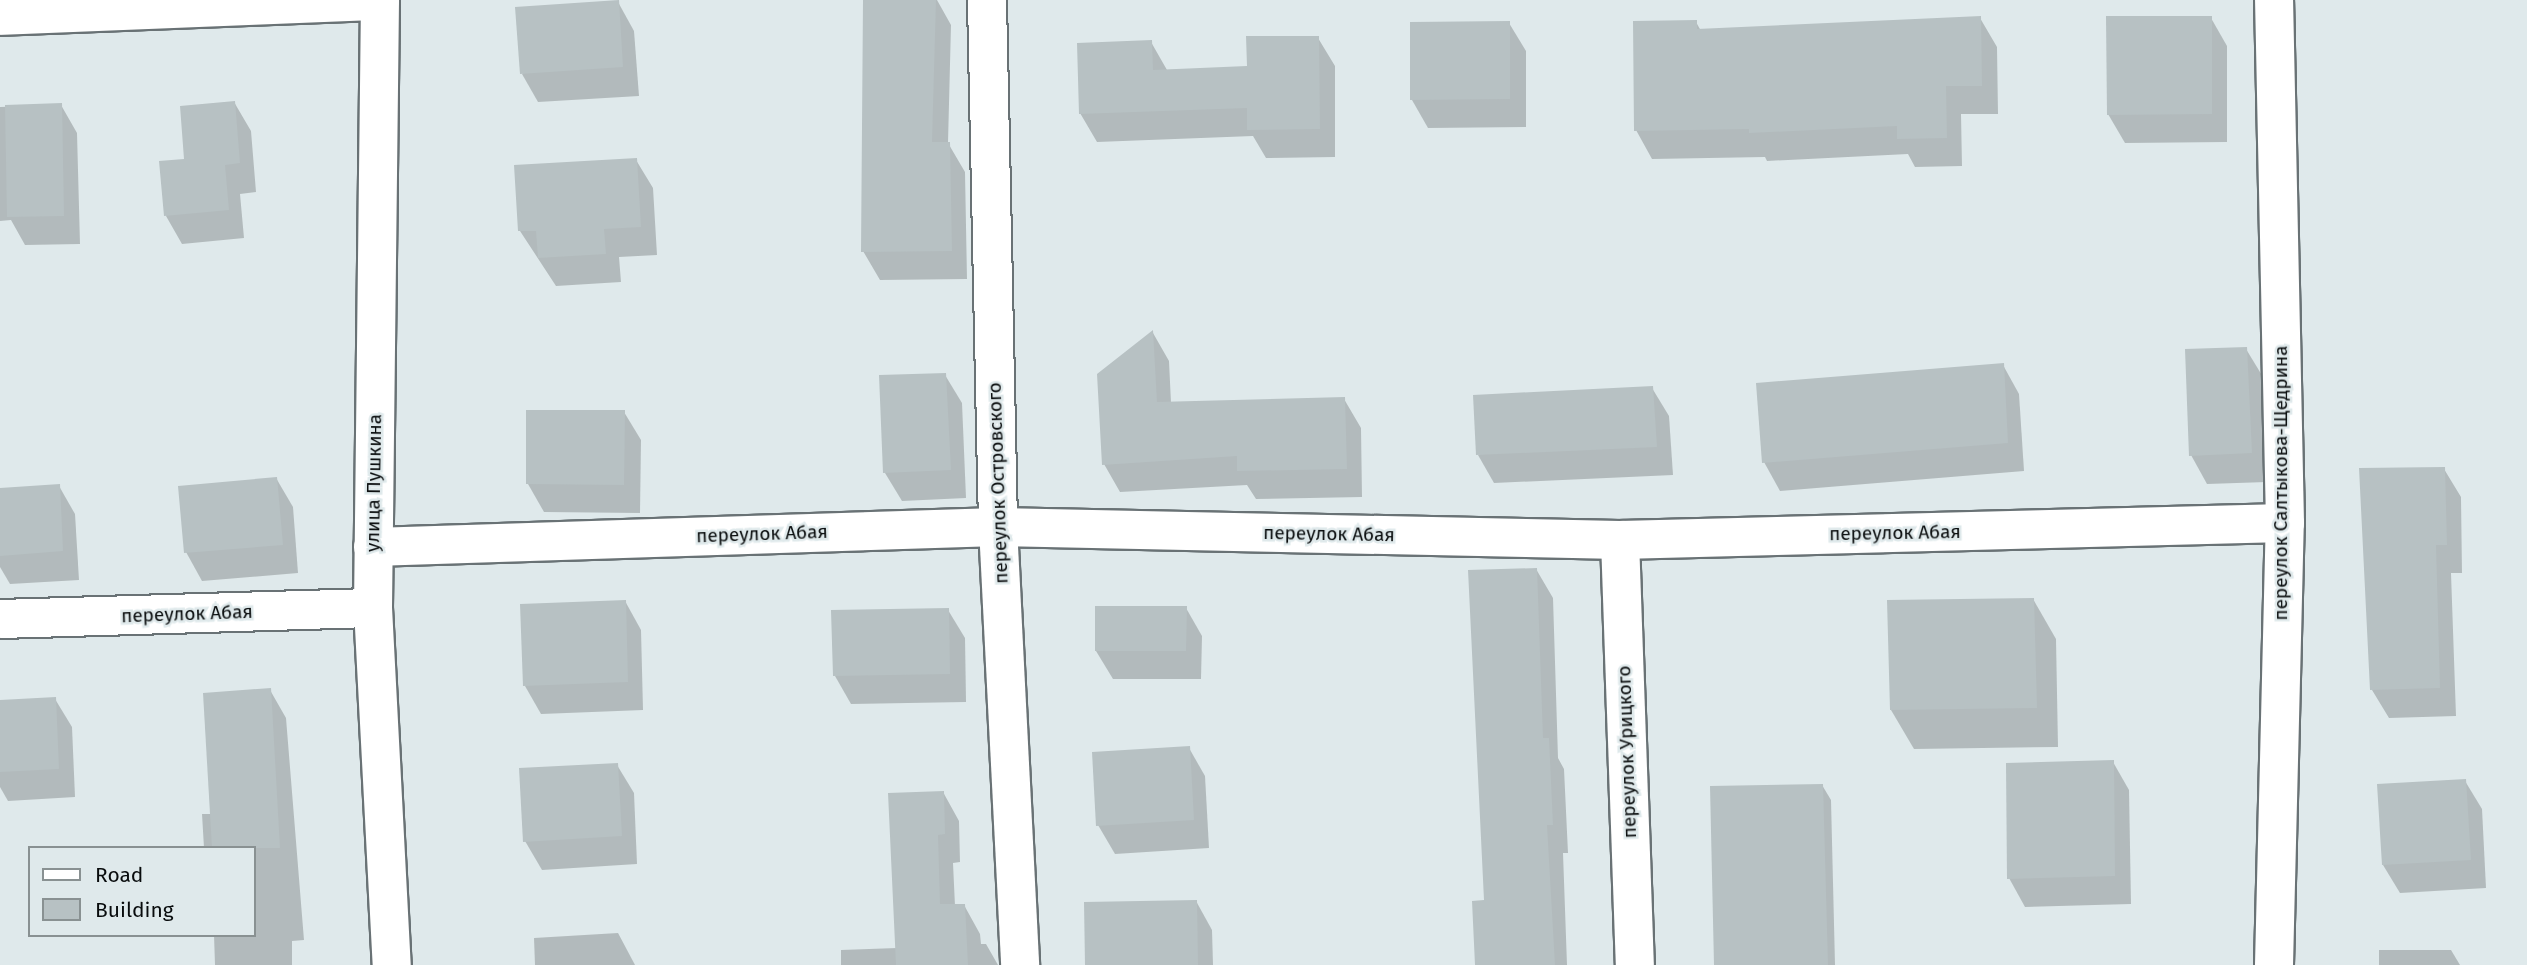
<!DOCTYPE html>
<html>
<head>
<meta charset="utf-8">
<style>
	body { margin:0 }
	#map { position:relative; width:2527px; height:965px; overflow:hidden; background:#dfe9eb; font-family:"Fira Sans",sans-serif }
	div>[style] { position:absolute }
	.shadow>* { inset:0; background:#0003 }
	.building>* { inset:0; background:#b7c1c3 }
	.roads { filter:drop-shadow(2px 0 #697275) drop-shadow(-2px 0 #697275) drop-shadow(0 2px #697275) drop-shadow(0 -2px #697275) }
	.minor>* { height:38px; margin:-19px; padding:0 19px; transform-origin:19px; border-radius:19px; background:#fff }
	span { translate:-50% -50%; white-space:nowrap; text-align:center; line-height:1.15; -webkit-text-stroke:5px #dfe9eb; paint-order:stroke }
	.street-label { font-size:19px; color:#090c0d }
	.legend { position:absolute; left:28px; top:846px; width:228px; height:91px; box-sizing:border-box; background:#dfe9eb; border:2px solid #899192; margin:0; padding:9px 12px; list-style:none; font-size:21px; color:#090c0d }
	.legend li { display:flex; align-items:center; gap:14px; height:35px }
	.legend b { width:35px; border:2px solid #899192 }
</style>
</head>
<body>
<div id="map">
	<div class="shadow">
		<div style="clip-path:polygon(865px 0,937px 0,951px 25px,948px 143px,965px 172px,967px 279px,880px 280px,863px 251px)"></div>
		<div style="clip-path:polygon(618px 2px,634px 31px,639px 96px,538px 102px,522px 74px)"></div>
		<div style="clip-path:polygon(1980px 18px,1997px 47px,1998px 114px,1961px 114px,1962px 166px,1915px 167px,1908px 154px,1767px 161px,1765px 157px,1652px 159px,1636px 130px,1696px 22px,1701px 31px)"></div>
		<div style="clip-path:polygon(2211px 18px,2227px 46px,2227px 142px,2125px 143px,2108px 114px)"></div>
		<div style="clip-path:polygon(1509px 23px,1526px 51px,1526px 127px,1428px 128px,1412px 100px)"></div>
		<div style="clip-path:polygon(1318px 38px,1335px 66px,1335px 157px,1266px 158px,1253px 136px,1097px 142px,1080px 113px,1151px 42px,1167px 70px,1248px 68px)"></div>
		<div style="clip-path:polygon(234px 102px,251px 131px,256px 192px,240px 194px,244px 238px,182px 244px,166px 216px,186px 161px)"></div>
		<div style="clip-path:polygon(61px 105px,77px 133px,80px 244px,25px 245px,11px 220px,0 221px,0 107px)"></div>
		<div style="clip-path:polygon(636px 160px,653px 188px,657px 255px,619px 257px,621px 282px,556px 286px,520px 231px)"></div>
		<div style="clip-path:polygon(1153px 333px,1169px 361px,1171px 403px,1344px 399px,1361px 428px,1362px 497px,1256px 499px,1247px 485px,1120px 492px,1104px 464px)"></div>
		<div style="clip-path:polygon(2246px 349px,2263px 377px,2267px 482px,2207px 484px,2191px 455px)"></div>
		<div style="clip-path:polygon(2003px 365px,2019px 394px,2024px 471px,1780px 491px,1764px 462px)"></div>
		<div style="clip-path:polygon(945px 375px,962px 403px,966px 498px,902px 501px,885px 473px)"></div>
		<div style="clip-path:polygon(1652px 388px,1669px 416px,1673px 475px,1494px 483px,1478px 455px)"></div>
		<div style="clip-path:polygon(624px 412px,641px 440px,640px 513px,544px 512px,528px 484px)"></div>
		<div style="clip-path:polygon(2444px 469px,2461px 497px,2462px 573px,2451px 573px,2456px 716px,2389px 718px,2372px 690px)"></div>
		<div style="clip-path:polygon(276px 478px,293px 507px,298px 573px,202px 581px,186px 552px)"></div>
		<div style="clip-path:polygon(59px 486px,75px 514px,79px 580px,10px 584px,0 567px,0 490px)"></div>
		<div style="clip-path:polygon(1536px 569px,1553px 598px,1558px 758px,1564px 769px,1568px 853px,1563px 853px,1567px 965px,1477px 965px)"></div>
		<div style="clip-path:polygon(2033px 599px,2056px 639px,2058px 747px,1914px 749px,1891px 710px)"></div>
		<div style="clip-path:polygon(625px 601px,641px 630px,643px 710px,541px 714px,525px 686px)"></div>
		<div style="clip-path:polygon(1186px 608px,1202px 636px,1201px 679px,1113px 679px,1096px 651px)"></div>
		<div style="clip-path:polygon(948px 610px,965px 638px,966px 702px,851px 704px,835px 676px)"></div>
		<div style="clip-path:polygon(270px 690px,286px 718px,304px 940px,292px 941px,292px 965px,215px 965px,214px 935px,254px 935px,254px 848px,204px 848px,202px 814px,211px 814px)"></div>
		<div style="clip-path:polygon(55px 699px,72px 727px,75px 797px,8px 801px,0 787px,0 701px)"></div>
		<div style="clip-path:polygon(1189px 748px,1205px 776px,1209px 848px,1115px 854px,1098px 825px)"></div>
		<div style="clip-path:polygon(2113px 762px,2129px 790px,2131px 904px,2025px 907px,2009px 878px)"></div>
		<div style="clip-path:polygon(617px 765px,634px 793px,637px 864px,542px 870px,525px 841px)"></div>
		<div style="clip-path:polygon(2465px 781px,2482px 809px,2486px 888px,2400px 893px,2383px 865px)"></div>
		<div style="clip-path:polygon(1822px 785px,1831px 800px,1835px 965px,1716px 965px)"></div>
		<div style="clip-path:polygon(943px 792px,959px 821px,960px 862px,953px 863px,955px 906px,964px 905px,980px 934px,981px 944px,986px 944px,998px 965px,841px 965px,841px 950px,897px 948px)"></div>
		<div style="clip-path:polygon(1196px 901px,1212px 930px,1213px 965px,1087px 965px)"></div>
		<div style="clip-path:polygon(618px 933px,635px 965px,535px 965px,534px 938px)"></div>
		<div style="clip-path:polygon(2379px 950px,2451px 950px,2460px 965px,2379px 965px)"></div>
	</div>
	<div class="building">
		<div style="clip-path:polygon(619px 0,623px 67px,520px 74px,515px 7px)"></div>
		<div style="clip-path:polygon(863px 0,936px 0,932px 142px,950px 142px,952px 251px,861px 252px)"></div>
		<div style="clip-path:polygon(1981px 16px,1982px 86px,1946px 86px,1947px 138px,1897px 139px,1897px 126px,1749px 133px,1749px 129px,1634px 131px,1633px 21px,1697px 20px,1697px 29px)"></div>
		<div style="clip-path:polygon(2106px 16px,2212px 16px,2212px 114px,2107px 115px)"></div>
		<div style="clip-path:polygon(1510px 21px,1510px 99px,1410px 100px,1410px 22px)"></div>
		<div style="clip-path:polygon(1246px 36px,1319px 36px,1320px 129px,1247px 130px,1247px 108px,1079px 114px,1077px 43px,1152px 40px,1153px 70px,1247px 66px)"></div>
		<div style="clip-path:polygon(235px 101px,240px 163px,225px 165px,229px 210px,164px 216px,159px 161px,184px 159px,180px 106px)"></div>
		<div style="clip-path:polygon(62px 103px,64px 216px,7px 217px,5px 105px)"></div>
		<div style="clip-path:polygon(637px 158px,641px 227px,604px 229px,606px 254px,538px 258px,536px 231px,518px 231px,514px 165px)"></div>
		<div style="clip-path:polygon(1153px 330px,1157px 402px,1345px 397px,1347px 469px,1237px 471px,1237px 456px,1102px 465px,1097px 374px)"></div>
		<div style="clip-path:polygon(2247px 347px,2252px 453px,2189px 456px,2185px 349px)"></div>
		<div style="clip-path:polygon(2004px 363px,2008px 443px,1762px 463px,1756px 383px)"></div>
		<div style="clip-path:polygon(946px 373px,951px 470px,883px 473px,879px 375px)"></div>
		<div style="clip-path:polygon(1653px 386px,1657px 447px,1476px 455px,1473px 395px)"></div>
		<div style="clip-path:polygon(526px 410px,625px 410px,624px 485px,526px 484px)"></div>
		<div style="clip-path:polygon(2445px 467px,2447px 545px,2436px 545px,2440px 688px,2370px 690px,2359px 468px)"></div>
		<div style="clip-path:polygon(277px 477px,283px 545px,184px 553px,178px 486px)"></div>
		<div style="clip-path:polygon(60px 484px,63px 551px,0 556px,0 488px)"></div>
		<div style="clip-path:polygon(1537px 568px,1543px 738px,1549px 738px,1553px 825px,1547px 825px,1555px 965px,1475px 965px,1472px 901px,1484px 900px,1468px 570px)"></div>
		<div style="clip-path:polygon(2034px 598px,2037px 708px,1890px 710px,1887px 600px)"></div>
		<div style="clip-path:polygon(626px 600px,628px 682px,523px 686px,520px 604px)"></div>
		<div style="clip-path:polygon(1095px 606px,1187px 606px,1186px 651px,1095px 651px)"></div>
		<div style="clip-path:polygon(949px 608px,950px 674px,833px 676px,831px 610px)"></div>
		<div style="clip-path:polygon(271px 688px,280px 848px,212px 848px,203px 693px)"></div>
		<div style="clip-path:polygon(56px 697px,59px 769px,0 772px,0 700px)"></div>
		<div style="clip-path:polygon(1190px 746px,1194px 820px,1096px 826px,1092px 752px)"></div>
		<div style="clip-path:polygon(2114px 760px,2115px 876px,2007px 879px,2006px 763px)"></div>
		<div style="clip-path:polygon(618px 763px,622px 836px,523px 842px,519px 768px)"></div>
		<div style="clip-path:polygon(2466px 779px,2471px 860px,2382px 865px,2377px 784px)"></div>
		<div style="clip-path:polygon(1823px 784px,1828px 965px,1714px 965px,1710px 786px)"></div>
		<div style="clip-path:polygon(944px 791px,945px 834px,938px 835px,940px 904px,965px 904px,968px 965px,896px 965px,888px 793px)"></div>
		<div style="clip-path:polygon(1197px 900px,1198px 965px,1085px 965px,1084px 902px)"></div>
	</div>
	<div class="roads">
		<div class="minor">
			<div style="left:380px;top:0;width:608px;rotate:90.66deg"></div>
			<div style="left:373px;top:608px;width:358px;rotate:87deg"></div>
			<div style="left:987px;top:0;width:527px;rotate:88.8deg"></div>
			<div style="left:998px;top:527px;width:439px;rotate:87.1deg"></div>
			<div style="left:0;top:16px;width:380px;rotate:-2.3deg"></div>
			<div style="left:1620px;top:540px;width:425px;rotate:88deg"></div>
			<div style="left:373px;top:547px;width:625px;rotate:-1.83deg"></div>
			<div style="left:998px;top:527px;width:622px;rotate:1.2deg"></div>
			<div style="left:1620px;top:540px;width:665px;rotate:-1.46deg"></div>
			<div style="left:0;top:619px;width:373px;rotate:-1.7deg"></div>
			<div style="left:2274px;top:965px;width:442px;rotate:-88.6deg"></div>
			<div style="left:2285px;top:523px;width:523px;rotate:-91.2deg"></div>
		</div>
	</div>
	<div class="street-label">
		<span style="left:374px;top:483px;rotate:-89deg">улица Пушкина</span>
		<span style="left:998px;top:483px;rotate:-92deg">переулок Островского</span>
		<span style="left:2281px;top:483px;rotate:-90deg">переулок Салтыкова-Щедрина</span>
		<span style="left:1895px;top:533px;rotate:-1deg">переулок Абая</span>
		<span style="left:762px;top:534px;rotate:-2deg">переулок Абая</span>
		<span style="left:1329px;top:534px;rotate:1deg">переулок Абая</span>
		<span style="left:187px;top:614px;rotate:-2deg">переулок Абая</span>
		<span style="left:1627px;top:752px;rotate:-92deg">переулок Урицкого</span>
	</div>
	<ul class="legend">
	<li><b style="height:9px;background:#fff"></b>Road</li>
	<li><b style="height:19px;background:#b7c1c3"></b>Building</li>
	</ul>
</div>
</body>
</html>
